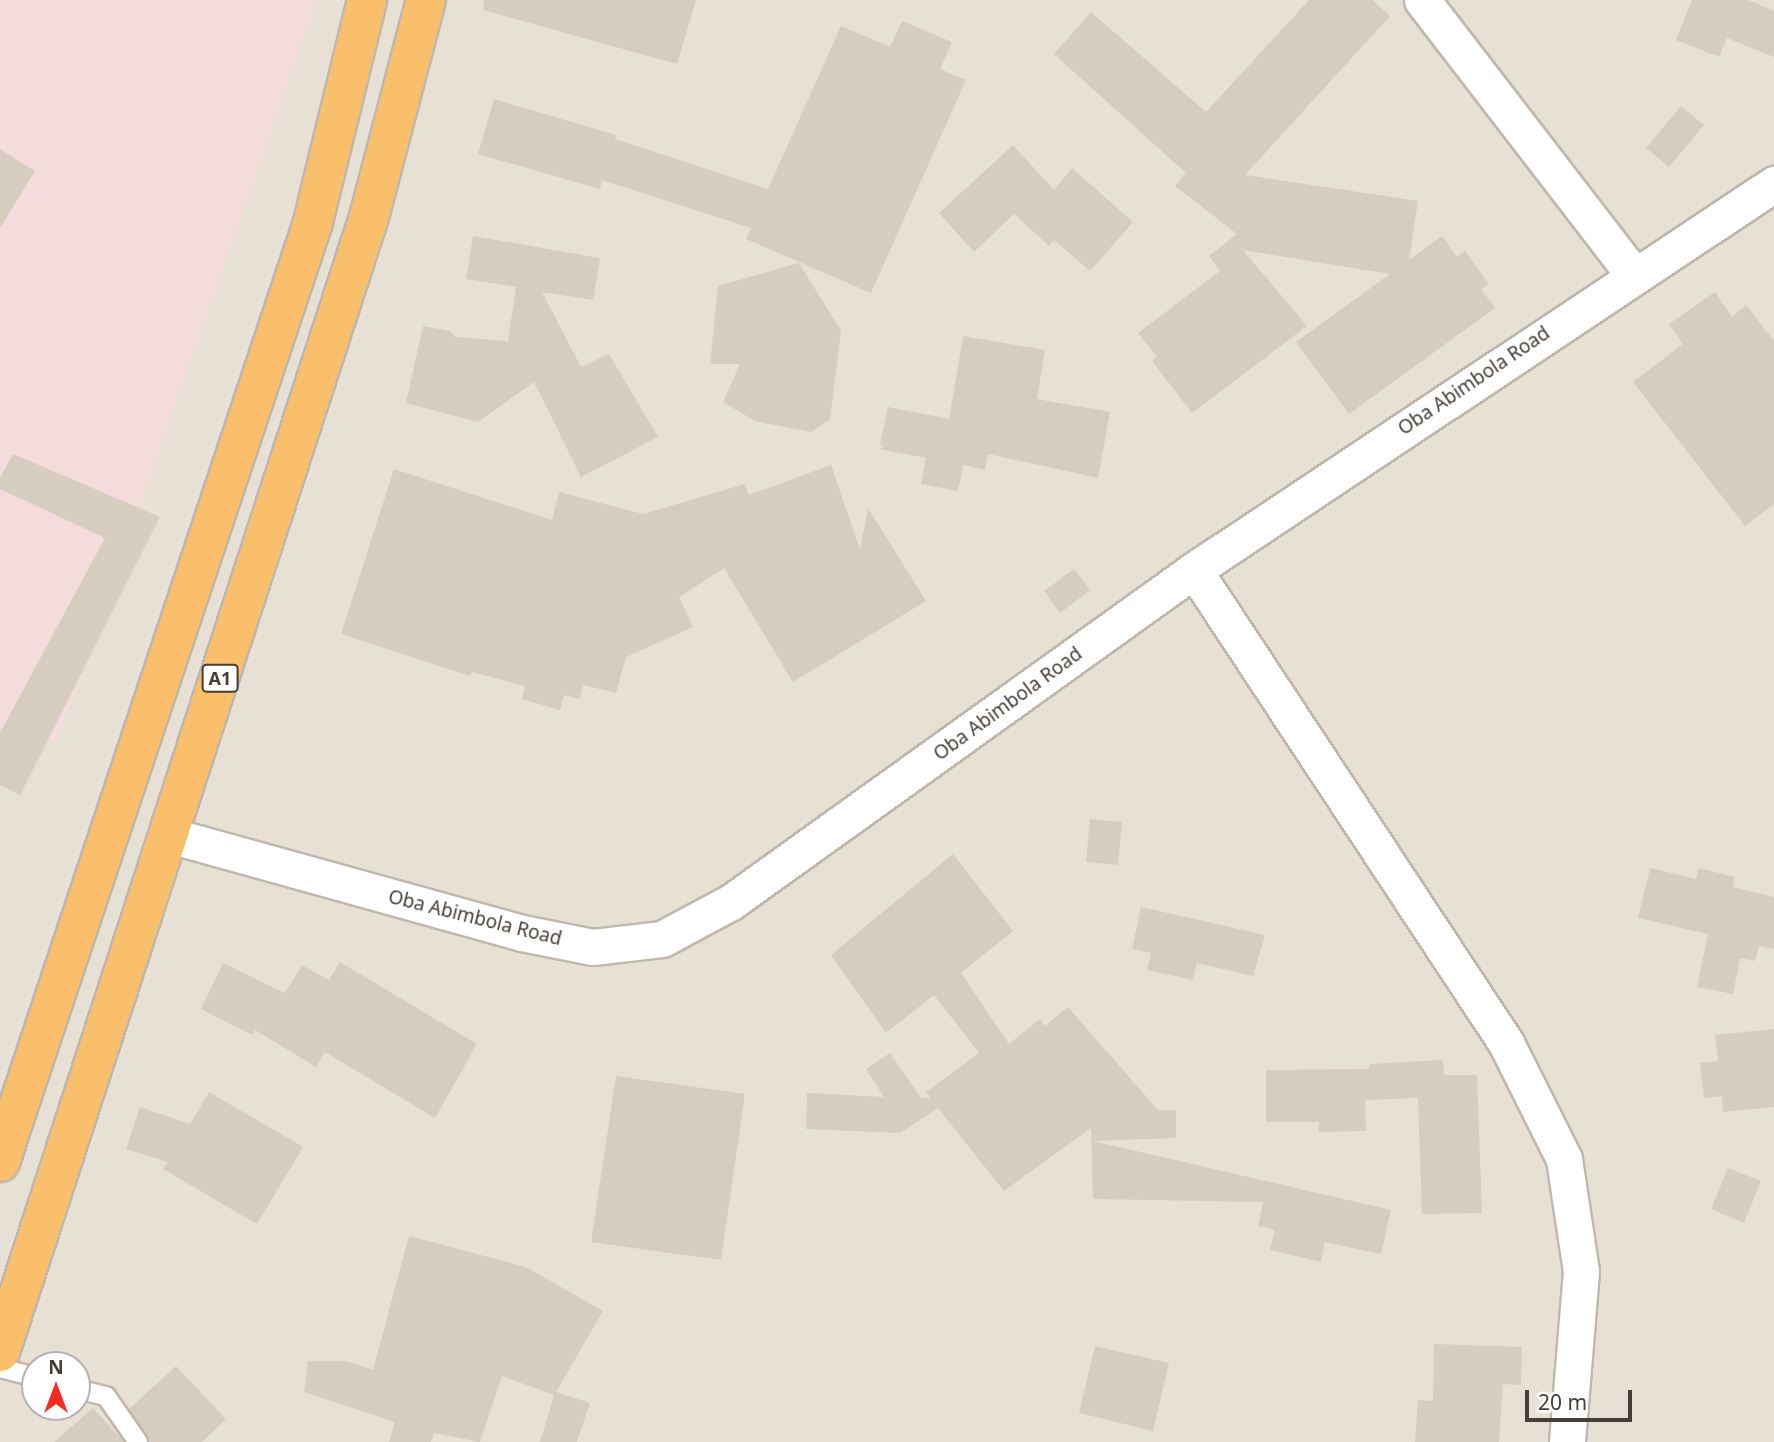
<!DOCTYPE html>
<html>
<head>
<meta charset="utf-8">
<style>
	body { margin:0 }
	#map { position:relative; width:1774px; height:1442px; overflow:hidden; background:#f3eee7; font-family:"Noto Sans",sans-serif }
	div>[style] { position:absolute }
	.residential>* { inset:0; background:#e7e0d5 }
	.medical>* { inset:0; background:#f3dcdb }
	.building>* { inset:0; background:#d7ccc0 }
	.roads { filter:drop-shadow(2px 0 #c1b8ad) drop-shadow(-2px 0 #c1b8ad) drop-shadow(0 2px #c1b8ad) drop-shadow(0 -2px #c1b8ad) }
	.lane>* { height:18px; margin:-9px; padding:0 9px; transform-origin:9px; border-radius:9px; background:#fff }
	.street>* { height:35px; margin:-17.5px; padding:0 17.5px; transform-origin:17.5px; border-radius:17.5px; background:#fff }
	.highway>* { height:38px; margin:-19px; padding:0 19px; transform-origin:19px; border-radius:19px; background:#fabf6b }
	span { translate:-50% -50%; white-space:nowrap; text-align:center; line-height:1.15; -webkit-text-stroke:7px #fff; paint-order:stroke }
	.shield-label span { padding:2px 5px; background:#fff; border:2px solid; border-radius:5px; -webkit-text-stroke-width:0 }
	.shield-label { font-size:18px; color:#463e36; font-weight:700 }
	.street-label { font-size:19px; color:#463e36 }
	.north { position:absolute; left:21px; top:1351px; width:70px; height:70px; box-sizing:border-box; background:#fff; border:2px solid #b5b2af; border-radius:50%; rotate:0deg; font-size:19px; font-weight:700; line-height:28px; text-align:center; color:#463e36 }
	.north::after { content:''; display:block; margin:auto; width:24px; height:32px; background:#f42c1d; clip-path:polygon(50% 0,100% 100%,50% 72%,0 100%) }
	.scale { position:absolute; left:1525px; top:1390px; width:107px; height:32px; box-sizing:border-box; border:4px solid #463e36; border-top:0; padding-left:9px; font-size:21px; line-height:24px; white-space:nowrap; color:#463e36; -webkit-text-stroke:5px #fff; paint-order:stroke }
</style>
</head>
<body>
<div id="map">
	<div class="residential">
		<div style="clip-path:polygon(evenodd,0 0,1774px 0,1774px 1442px,0 1442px,0 0,35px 1365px,77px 1365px,77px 1407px,35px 1407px,35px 1365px)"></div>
	</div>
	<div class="medical">
		<div style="clip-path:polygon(0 0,317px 0,58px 741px,0 731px)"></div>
	</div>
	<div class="building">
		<div style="clip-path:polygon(484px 0,696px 0,677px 64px,483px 10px)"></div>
		<div style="clip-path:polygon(1309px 0,1372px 0,1390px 16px,1245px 175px,1418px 201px,1409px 260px,1442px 236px,1457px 257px,1465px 251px,1489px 284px,1481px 289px,1495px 308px,1349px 414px,1296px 342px,1390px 274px,1243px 250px,1307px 326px,1192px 413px,1152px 361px,1157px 357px,1138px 333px,1220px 271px,1209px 256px,1237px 234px,1175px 186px,1186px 173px,1054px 54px,1091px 12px,1206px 112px)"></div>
		<div style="clip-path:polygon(1692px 0,1748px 0,1774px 11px,1774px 57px,1727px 38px,1719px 57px,1676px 40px)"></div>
		<div style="clip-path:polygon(902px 21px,952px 42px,940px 69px,966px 80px,871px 293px,746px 239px,751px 228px,602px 180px,600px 189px,478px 154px,494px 99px,616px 135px,615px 139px,768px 189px,841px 26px,890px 47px)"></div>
		<div style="clip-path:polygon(1681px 106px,1704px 125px,1669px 167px,1646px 148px)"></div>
		<div style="clip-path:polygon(1013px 145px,1054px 190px,1072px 168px,1133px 222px,1090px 271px,1054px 240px,1049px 246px,1014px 214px,974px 252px,939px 213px)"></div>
		<div style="clip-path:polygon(0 149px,35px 171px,0 228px)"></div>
		<div style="clip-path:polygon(473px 236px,600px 258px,593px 300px,542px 292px,581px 367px,609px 354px,658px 437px,581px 477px,534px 382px,478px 422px,406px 403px,423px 326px,450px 331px,455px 337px,508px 341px,516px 287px,466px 279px)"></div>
		<div style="clip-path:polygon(799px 263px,841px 331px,830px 419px,811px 432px,755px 421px,723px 402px,740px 364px,710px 364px,718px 286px)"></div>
		<div style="clip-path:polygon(1715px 292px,1732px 317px,1746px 305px,1774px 341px,1774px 504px,1745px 526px,1633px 382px,1683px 344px,1669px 324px)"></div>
		<div style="clip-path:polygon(963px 336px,1045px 350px,1037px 399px,1110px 412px,1098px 478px,988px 454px,985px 470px,963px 465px,958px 491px,921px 484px,926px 458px,878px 449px,885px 446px,880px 445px,888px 407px,949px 419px)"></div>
		<div style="clip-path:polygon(13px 454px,160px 517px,20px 795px,0 785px,0 733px,105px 538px,0 489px,0 478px)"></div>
		<div style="clip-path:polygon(831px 465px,860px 549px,868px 508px,926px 601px,793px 682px,724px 568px,679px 597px,693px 627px,626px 657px,616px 693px,583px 685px,580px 699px,564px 695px,560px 710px,522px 699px,525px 686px,472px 672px,470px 676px,341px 634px,394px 469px,552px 520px,559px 492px,643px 514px,745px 484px,749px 495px)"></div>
		<div style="clip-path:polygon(1074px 569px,1090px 590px,1060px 613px,1044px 591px)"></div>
		<div style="clip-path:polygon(1090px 819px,1122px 822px,1118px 865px,1086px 862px)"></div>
		<div style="clip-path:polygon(953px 854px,1013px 931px,961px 973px,1009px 1044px,1040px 1019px,1045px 1026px,1068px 1007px,1158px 1110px,1176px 1110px,1176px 1138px,1093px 1141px,1391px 1210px,1381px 1254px,1325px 1242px,1321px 1262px,1270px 1250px,1275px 1230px,1258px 1226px,1263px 1202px,1093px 1199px,1091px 1128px,1004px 1191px,938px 1108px,900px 1133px,806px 1129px,807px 1093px,884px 1097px,866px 1069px,890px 1053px,921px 1098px,931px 1099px,926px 1092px,979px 1053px,934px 995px,886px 1033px,831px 955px)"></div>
		<div style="clip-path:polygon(1650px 868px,1696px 879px,1699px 868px,1735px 877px,1733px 887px,1774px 897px,1774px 949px,1759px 946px,1755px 961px,1740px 958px,1733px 994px,1697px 987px,1708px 934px,1638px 918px)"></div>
		<div style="clip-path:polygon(1141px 907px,1265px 935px,1253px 976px,1197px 963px,1193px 980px,1147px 970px,1151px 953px,1132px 949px)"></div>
		<div style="clip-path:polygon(340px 962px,477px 1044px,435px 1118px,325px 1052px,316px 1067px,255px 1030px,253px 1035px,201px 1009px,223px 963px,285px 993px,302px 965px,329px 980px)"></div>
		<div style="clip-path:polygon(1774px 1029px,1774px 1107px,1723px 1112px,1722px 1096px,1704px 1098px,1700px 1063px,1718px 1061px,1715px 1035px)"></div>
		<div style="clip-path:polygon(1443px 1060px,1444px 1075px,1477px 1075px,1482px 1213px,1422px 1214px,1418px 1098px,1365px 1100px,1366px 1131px,1319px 1132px,1319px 1122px,1266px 1122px,1266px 1070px,1369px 1069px,1369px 1064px)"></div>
		<div style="clip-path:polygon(616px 1076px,745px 1094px,721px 1260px,591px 1242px)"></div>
		<div style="clip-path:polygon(209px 1092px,303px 1147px,257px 1224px,163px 1169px,168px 1162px,126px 1149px,140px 1107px,190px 1124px)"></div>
		<div style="clip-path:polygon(1728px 1168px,1761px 1181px,1744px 1223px,1711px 1209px)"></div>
		<div style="clip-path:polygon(409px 1236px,526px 1267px,603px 1311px,556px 1392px,590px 1403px,577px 1442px,540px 1442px,554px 1395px,502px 1376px,480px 1442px,434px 1433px,431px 1442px,389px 1442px,395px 1422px,304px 1392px,308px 1361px,347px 1361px,373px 1370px)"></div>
		<div style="clip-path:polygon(1434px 1344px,1522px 1347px,1521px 1385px,1503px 1384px,1499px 1442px,1415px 1442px,1418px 1400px,1433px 1401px)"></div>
		<div style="clip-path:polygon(1095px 1346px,1169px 1363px,1153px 1431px,1079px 1413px)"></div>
		<div style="clip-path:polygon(176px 1366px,226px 1419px,202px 1442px,149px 1442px,129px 1409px)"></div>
		<div style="clip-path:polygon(93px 1408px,124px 1442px,54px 1442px)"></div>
	</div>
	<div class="roads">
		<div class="lane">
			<div style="left:0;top:1368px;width:36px;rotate:14deg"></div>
			<div style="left:77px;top:1389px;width:30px;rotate:14deg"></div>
			<div style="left:106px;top:1396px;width:56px;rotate:55.2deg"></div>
		</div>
		<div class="street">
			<div style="left:1422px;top:0;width:346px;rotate:52.4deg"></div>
			<div style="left:1194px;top:570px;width:567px;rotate:56.59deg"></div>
			<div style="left:1506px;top:1043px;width:130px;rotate:63.4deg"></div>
			<div style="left:1564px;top:1159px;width:113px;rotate:81.4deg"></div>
			<div style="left:1581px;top:1271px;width:172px;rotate:94.7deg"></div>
			<div style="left:169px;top:835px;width:366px;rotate:15.5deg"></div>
			<div style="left:522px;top:933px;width:72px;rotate:11.2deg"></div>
			<div style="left:593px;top:947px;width:69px;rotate:-6.6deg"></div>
			<div style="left:662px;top:939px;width:78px;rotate:-28.2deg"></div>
			<div style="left:731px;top:902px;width:570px;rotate:-35.64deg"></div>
			<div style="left:1194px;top:570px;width:697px;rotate:-33.64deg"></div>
		</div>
		<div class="highway">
			<div style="left:0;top:1162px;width:991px;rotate:-71.58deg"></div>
			<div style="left:313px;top:222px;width:228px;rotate:-76.3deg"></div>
			<div style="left:0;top:1352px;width:1193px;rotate:-71.99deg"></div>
			<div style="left:369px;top:217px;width:224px;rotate:-75.3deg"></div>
		</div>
	</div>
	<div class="shield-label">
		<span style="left:220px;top:678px">A1</span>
	</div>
	<div class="street-label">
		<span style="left:1474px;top:381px;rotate:-34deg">Oba Abimbola Road</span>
		<span style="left:1008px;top:704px;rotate:-36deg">Oba Abimbola Road</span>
		<span style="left:475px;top:918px;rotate:14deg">Oba Abimbola Road</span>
	</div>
	<div class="north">N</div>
	<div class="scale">20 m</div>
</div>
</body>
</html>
